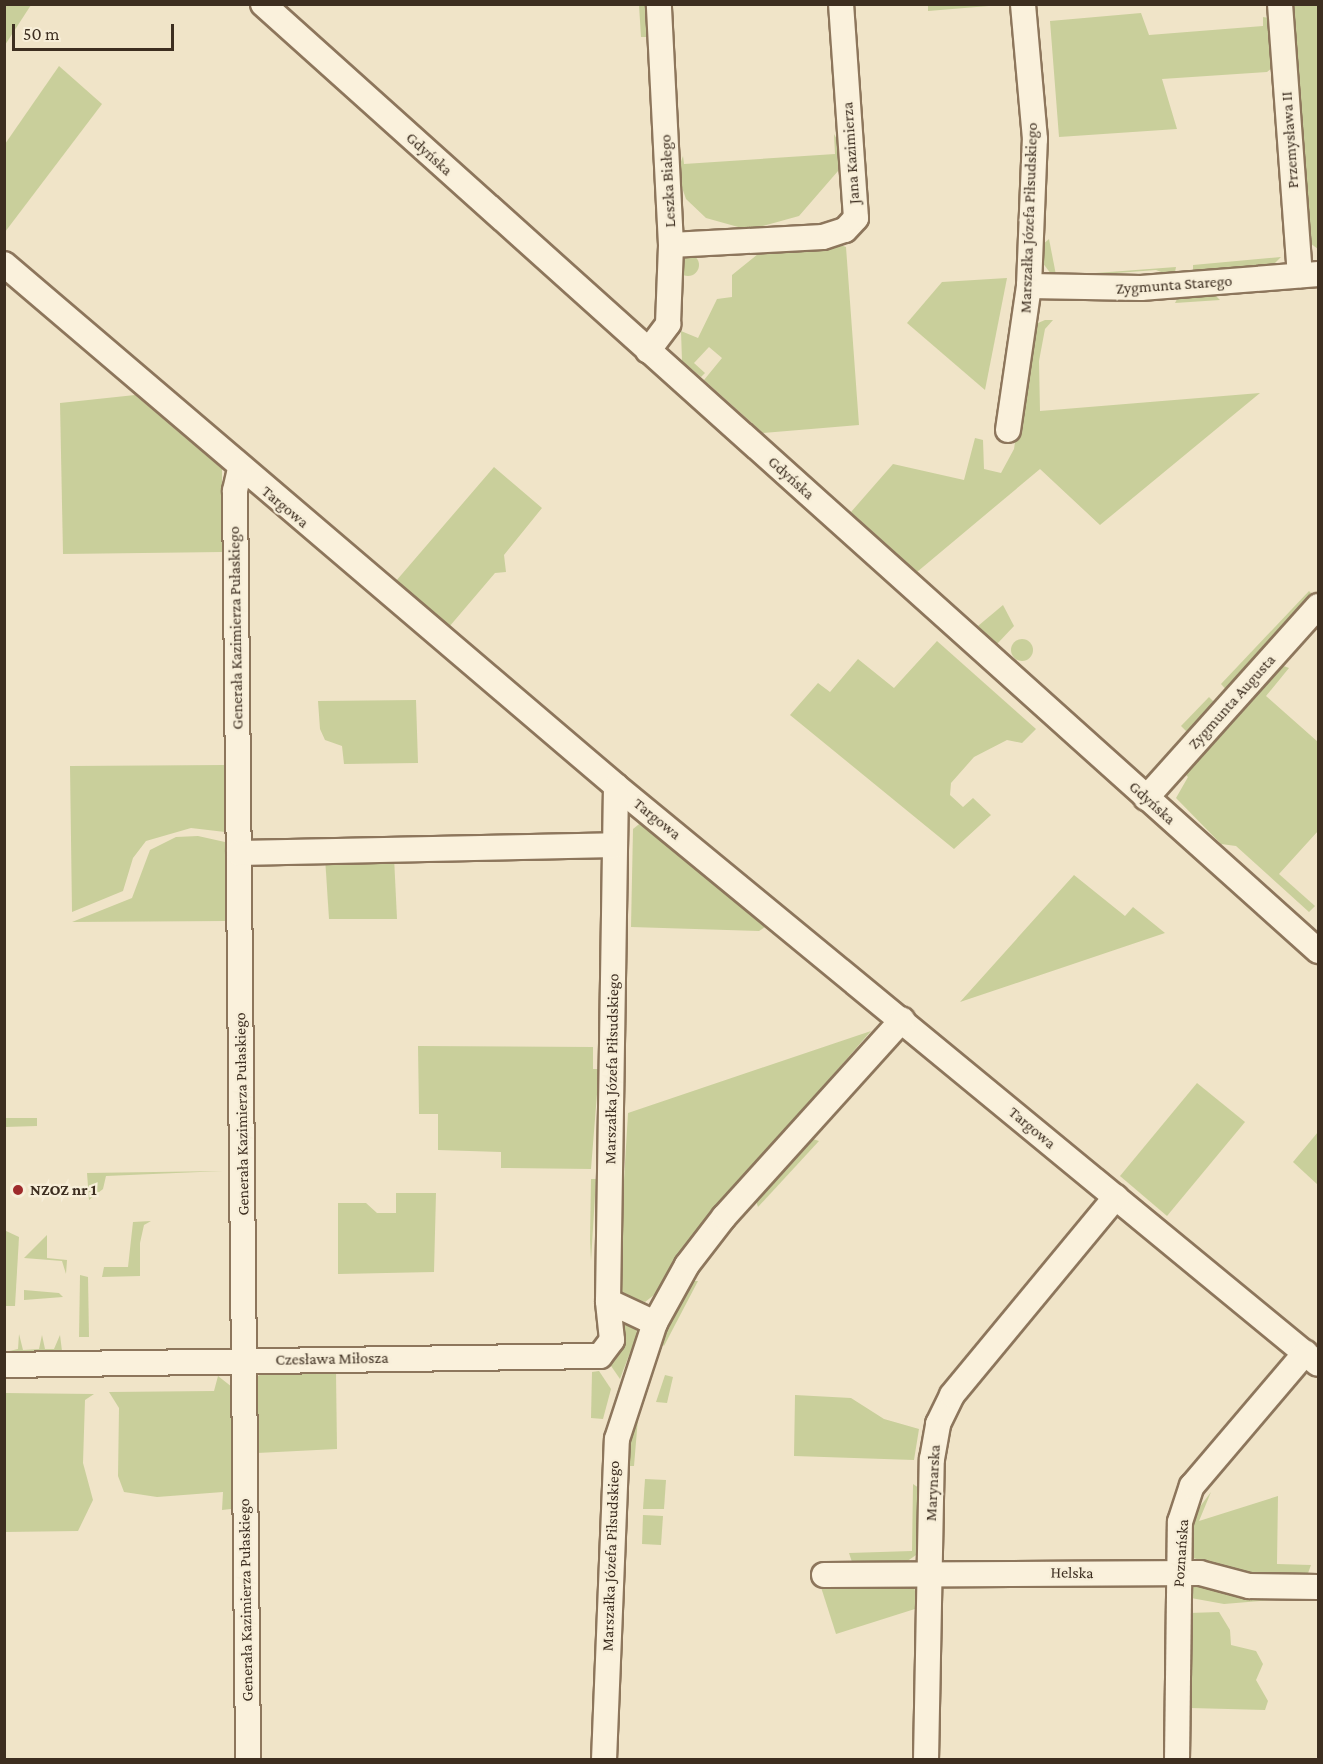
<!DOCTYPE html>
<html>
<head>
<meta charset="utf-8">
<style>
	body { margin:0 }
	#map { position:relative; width:1323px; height:1764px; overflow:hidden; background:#f0e4c8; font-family:"Crimson Pro",serif }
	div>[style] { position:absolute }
	.green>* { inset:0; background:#c9cf9b }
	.round { border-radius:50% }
	.roads { filter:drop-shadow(2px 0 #8d765c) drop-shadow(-2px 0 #8d765c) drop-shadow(0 2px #8d765c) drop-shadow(0 -2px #8d765c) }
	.minor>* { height:24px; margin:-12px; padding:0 12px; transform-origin:12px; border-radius:12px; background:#faf1dc }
	.dots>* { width:16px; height:16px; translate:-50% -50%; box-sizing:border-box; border:3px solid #f7eed8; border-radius:50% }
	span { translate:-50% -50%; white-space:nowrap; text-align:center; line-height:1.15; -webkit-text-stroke:4.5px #f7eed8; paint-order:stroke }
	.street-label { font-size:16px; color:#3d2e20 }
	.poi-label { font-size:16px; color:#3d2e20; font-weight:700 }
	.left { translate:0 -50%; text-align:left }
	.frame { position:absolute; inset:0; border:6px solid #3d2e20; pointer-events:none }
	.scale { position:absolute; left:12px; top:24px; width:162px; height:27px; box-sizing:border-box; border:3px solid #3d2e20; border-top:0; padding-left:8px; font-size:18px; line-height:21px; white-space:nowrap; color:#3d2e20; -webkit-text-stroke:4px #f7eed8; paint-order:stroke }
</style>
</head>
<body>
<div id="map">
	<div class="green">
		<div style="clip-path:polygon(5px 4px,31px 5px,5px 45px,4px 5px)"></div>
		<div style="clip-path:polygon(639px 5px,646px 5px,648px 37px,641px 37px)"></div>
		<div style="clip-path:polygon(1001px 5px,928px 11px,928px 4px)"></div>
		<div style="clip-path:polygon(1286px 5px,1318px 5px,1318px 249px,1307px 241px,1299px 96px)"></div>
		<div style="clip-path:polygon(1141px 13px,1149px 35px,1263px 26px,1263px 17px,1269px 18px,1275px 29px,1276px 65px,1267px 72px,1162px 79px,1177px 129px,1059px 137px,1050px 21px)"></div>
		<div style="clip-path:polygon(59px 66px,102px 104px,5px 232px,5px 144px)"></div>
		<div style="clip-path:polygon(834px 134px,840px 145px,838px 171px,799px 216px,749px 230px,706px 218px,686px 199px,677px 173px,683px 156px,684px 164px,835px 154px)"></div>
		<div style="clip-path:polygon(1049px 239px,1056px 275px,1054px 278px,1042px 262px,1041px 246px)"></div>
		<div style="clip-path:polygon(838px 244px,846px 247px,859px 425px,763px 433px,704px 380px,722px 358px,709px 347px,694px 363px,705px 373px,701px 377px,682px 361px,681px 331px,698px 338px,717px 299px,732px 297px,732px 275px,758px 254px)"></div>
		<div class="round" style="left:677px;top:254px;width:22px;height:22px"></div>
		<div style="clip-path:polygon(1281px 257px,1272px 266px,1199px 275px,1193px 270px,1193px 265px)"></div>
		<div style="clip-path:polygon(1176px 267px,1174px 277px,1156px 270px,1117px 273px,1112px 280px,1067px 279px,1069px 275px)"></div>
		<div style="clip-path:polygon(1007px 278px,985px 390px,907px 323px,942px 282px)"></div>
		<div style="clip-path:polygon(1212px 292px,1220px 300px,1175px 303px,1179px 295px)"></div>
		<div style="clip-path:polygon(1045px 320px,1053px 320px,1045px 329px,1039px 361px,1040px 411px,1260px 393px,1100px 525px,1040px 469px,917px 572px,851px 512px,893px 464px,964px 480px,975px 438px,983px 440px,984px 469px,1001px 473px,1014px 449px,1031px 326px)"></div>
		<div style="clip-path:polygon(135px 395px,222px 469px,222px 552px,63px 554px,60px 403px)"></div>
		<div style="clip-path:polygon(494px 467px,542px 508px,504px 555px,506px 572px,495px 573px,449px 627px,396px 581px)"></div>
		<div style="clip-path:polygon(1309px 591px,1318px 600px,1231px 695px,1221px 684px)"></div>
		<div style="clip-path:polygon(1003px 605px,1014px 626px,997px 644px,978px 626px)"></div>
		<div class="round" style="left:1011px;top:639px;width:22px;height:22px"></div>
		<div style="clip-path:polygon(937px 641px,1036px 729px,1022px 743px,1007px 740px,974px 757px,951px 783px,950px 795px,963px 807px,973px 798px,991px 815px,954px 849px,790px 715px,818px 683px,830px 692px,858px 659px,894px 688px)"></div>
		<div style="clip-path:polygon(1281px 665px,1289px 668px,1266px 696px,1318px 742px,1318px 831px,1279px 874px,1315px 906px,1309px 912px,1236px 846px,1221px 844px,1176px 798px,1188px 777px,1184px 773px)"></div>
		<div style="clip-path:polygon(1209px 697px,1220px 708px,1192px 737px,1181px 726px)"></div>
		<div style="clip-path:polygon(416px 700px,418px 763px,344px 764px,342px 746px,325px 740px,320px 729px,318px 701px)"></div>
		<div style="clip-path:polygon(225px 765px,225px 832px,191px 828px,146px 841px,133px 858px,123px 891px,72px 912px,70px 766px)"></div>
		<div style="clip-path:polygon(643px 821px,768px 925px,759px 931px,631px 927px,633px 829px)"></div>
		<div style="clip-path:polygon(198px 836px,225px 842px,226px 921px,72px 922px,132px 898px,150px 850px,176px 837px)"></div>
		<div style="clip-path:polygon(325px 857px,394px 857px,397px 919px,329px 919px)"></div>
		<div style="clip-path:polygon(1074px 875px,1125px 916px,1133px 907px,1165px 933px,960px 1002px)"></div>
		<div style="clip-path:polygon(871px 1031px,694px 1235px,654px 1295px,645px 1302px,622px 1294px,618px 1281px,628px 1113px)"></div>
		<div style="clip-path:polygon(418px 1046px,593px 1047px,593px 1069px,599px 1069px,591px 1169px,501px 1168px,501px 1152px,438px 1150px,438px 1114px,419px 1114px)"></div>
		<div style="clip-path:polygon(1197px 1083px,1245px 1122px,1167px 1216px,1120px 1176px)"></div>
		<div style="clip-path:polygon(4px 1118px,37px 1118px,37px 1126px,5px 1127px)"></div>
		<div style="clip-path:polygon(1318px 1132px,1318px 1185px,1293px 1162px)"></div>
		<div style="clip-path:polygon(813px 1139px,819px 1141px,758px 1207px,756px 1201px)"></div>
		<div style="clip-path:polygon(223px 1171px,106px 1176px,103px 1189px,89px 1200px,87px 1173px)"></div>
		<div style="clip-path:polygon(591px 1179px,596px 1179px,591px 1261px,590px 1240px)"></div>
		<div style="clip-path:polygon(396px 1193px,436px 1193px,434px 1272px,338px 1274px,338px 1203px,366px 1203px,377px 1213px,396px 1213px)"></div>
		<div style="clip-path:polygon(151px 1221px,144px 1225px,140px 1243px,140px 1276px,102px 1277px,104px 1267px,128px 1267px,133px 1222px)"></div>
		<div style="clip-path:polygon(4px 1230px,19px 1237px,15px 1306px,5px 1306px)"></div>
		<div style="clip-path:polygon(47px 1235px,47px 1258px,67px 1260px,66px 1274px,62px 1261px,24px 1258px)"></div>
		<div style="clip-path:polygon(80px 1275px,88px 1277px,89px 1337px,79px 1337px)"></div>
		<div style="clip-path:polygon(693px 1281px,698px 1281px,664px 1346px,660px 1342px)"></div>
		<div style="clip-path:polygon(24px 1290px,59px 1293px,63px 1297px,24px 1300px)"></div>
		<div style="clip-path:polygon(625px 1322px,636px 1326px,637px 1334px,620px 1379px,609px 1363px)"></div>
		<div style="clip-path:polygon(19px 1334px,23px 1350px,39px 1349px,42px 1335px,45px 1349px,54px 1349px,60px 1335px,62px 1351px,5px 1352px,18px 1349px)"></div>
		<div style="clip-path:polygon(599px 1371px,611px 1389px,603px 1419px,591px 1418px,592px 1372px)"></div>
		<div style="clip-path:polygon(336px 1372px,337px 1449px,257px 1453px,256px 1378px,262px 1373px)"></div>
		<div style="clip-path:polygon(665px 1375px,673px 1377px,667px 1403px,656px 1402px)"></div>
		<div style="clip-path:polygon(218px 1376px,232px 1387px,231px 1509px,222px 1510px,223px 1492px,157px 1497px,124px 1492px,118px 1476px,119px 1408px,109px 1392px,214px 1391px)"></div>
		<div style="clip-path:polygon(4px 1393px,94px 1394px,85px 1400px,83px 1463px,93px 1500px,78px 1531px,5px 1532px)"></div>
		<div style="clip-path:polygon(795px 1395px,851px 1398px,884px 1419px,919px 1429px,914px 1460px,794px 1456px)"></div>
		<div style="clip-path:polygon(632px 1418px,638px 1418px,634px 1466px,625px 1466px)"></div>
		<div style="clip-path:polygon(645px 1479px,666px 1480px,664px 1509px,643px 1509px)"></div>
		<div style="clip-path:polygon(913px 1484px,919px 1488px,919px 1553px,903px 1564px,853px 1565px,849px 1553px,912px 1551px)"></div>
		<div style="clip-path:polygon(1211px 1492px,1199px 1521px,1278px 1496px,1277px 1564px,1311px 1565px,1307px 1576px,1283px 1583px,1186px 1556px,1196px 1512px)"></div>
		<div style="clip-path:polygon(643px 1515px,663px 1516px,661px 1545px,642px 1544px)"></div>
		<div style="clip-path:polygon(819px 1581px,914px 1586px,918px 1608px,836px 1634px)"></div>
		<div style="clip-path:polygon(1190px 1582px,1295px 1598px,1224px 1604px,1191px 1598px)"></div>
		<div style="clip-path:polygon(1219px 1612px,1230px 1630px,1231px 1645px,1256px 1651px,1263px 1664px,1256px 1680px,1268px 1701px,1265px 1710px,1191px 1708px,1191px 1722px,1189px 1613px)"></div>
	</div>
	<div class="roads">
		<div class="minor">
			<div style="left:263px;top:4px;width:1418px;rotate:41.91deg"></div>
			<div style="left:1280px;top:4px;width:272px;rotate:85.8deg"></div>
			<div style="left:671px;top:245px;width:152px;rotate:-3deg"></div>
			<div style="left:823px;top:237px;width:23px;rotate:-18deg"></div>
			<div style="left:845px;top:230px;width:16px;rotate:-47deg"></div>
			<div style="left:856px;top:218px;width:215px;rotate:-94deg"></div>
			<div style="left:4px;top:264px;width:804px;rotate:40.46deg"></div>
			<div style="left:616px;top:786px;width:909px;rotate:39.47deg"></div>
			<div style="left:1029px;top:286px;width:112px;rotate:1deg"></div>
			<div style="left:1141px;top:288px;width:178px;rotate:-4.5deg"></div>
			<div style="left:648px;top:351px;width:34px;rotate:-53deg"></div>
			<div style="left:668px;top:324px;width:79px;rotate:-87.8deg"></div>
			<div style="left:671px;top:245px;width:241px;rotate:-92.9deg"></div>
			<div style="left:1008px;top:430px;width:146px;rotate:-81.7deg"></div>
			<div style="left:1029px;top:286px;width:147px;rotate:-87.7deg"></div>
			<div style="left:1035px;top:139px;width:136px;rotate:-95.1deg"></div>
			<div style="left:240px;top:469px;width:23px;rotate:103deg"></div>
			<div style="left:235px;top:491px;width:1269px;rotate:89.41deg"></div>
			<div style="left:616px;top:786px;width:515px;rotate:90.89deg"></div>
			<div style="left:608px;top:1301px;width:52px;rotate:25.1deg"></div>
			<div style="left:1146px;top:798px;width:258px;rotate:-48.1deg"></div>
			<div style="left:239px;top:853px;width:376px;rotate:-1.2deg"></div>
			<div style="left:4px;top:1365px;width:596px;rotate:-0.87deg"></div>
			<div style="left:600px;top:1356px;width:20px;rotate:-53deg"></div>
			<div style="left:612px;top:1340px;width:39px;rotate:-96deg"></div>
			<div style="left:824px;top:1575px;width:376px;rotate:-0.3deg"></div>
			<div style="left:1200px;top:1573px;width:51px;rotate:14.9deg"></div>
			<div style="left:1249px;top:1586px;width:69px;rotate:0.8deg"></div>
			<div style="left:604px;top:1760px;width:321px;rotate:-87.7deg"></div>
			<div style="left:617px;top:1439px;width:122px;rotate:-71.9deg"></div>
			<div style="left:655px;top:1323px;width:66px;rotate:-61.1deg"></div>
			<div style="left:687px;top:1265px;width:61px;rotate:-52.4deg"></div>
			<div style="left:724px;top:1217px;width:266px;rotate:-47.9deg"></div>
			<div style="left:926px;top:1760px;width:301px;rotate:-88.9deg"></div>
			<div style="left:932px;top:1459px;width:36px;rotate:-80deg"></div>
			<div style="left:938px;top:1424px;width:32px;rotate:-64deg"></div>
			<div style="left:952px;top:1395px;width:257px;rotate:-50.4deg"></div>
			<div style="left:1177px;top:1760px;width:238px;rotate:-89.3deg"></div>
			<div style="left:1180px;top:1522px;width:38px;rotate:-72deg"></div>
			<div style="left:1192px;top:1486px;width:175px;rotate:-49.6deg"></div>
		</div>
	</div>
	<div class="dots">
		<div style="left:18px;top:1190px;background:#9e2a2b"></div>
	</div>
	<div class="street-label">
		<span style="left:1290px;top:140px;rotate:-94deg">Przemysława II</span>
		<span style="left:851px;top:153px;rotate:-94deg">Jana Kazimierza</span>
		<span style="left:429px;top:154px;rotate:42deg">Gdyńska</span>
		<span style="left:668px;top:181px;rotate:-93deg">Leszka Białego</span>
		<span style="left:1029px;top:218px;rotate:-88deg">Marszałka Józefa Piłsudskiego</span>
		<span style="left:1174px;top:285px;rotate:-4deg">Zygmunta Starego</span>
		<span style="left:791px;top:478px;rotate:42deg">Gdyńska</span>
		<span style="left:285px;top:507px;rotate:40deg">Targowa</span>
		<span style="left:236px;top:628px;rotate:-91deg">Generała Kazimierza Pułaskiego</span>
		<span style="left:1232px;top:702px;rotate:-48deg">Zygmunta Augusta</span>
		<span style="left:1152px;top:803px;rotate:42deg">Gdyńska</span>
		<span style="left:657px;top:819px;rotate:39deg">Targowa</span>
		<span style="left:612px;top:1069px;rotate:-89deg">Marszałka Józefa Piłsudskiego</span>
		<span style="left:242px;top:1114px;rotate:-91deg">Generała Kazimierza Pułaskiego</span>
		<span style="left:1032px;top:1128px;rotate:40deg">Targowa</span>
		<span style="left:332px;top:1359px;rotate:-1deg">Czesława Miłosza</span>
		<span style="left:933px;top:1483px;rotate:-87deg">Marynarska</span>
		<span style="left:1181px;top:1553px;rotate:-86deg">Poznańska</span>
		<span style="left:611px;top:1556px;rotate:-88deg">Marszałka Józefa Piłsudskiego</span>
		<span style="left:1072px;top:1573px;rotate:1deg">Helska</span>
		<span style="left:246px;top:1600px;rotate:-91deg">Generała Kazimierza Pułaskiego</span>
	</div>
	<div class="poi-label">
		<span class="left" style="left:30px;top:1190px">NZOZ nr 1</span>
	</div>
	<div class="frame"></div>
	<div class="scale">50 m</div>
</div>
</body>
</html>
